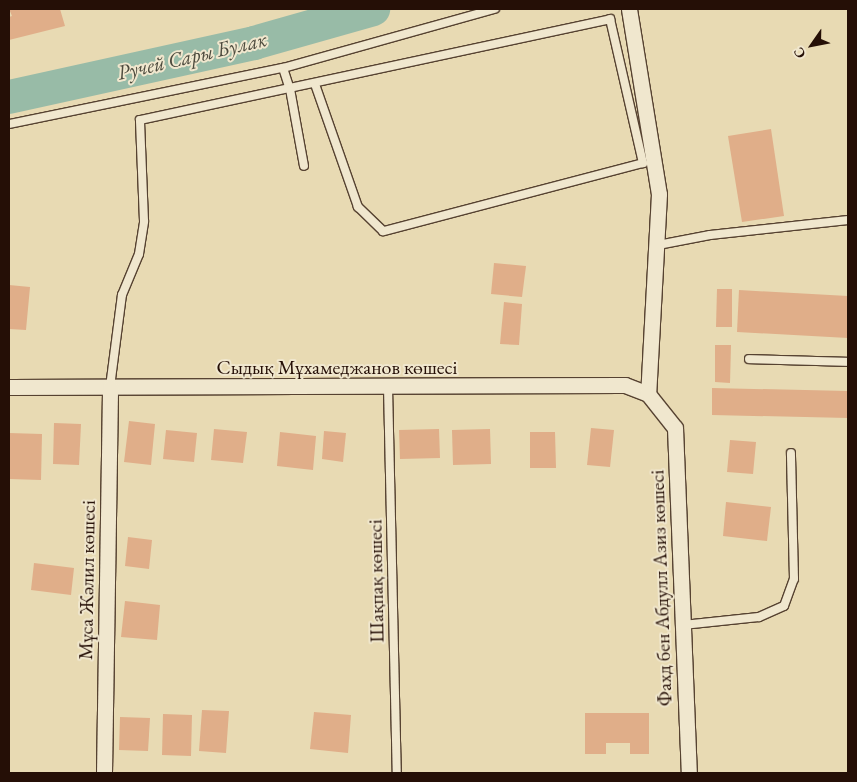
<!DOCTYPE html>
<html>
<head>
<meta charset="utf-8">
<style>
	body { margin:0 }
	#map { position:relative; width:857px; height:782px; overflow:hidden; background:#e8dab3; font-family:"EB Garamond",serif }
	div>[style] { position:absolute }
	.river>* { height:34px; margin:-17px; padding:0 17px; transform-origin:17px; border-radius:17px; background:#98bba7 }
	.building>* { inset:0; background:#e0ae89 }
	.roads { filter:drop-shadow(1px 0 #564231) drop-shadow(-1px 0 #564231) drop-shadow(0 1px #564231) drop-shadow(0 -1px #564231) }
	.lane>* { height:8px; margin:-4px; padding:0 4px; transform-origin:4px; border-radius:4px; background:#f0e7ce }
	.street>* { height:15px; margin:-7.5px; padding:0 7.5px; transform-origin:7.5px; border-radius:7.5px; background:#f0e7ce }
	span { translate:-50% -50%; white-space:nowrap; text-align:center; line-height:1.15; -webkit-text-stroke:4px #f0e7ce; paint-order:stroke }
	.street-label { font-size:20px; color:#250f06 }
	.water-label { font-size:21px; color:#4d4b3e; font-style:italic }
	.frame { position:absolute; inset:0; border:10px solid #250f06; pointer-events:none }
	.north { position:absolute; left:787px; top:20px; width:50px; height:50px; -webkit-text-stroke:4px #f0e7ce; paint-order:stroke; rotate:237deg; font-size:14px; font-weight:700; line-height:20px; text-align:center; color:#250f06 }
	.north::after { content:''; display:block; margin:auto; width:18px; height:22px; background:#250f06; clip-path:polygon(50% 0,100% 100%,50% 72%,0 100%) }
</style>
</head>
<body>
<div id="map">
	<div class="river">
		<div style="left:9px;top:97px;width:251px;rotate:-12.4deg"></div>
		<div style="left:254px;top:43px;width:124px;rotate:-15.9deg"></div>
	</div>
	<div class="building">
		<div style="clip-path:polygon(9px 9px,60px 9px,65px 26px,9px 40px,9px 17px,12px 16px)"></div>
		<div style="clip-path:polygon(771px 129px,784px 216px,742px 222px,728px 136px)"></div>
		<div style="clip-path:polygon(494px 263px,526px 266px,522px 297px,491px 294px)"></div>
		<div style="clip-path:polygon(9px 285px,30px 287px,26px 330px,9px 329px)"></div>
		<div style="clip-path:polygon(717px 289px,732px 289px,732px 327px,716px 327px)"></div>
		<div style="clip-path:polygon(739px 290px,848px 296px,848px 338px,737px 332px)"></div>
		<div style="clip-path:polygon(504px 302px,522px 304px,519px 345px,500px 344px)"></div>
		<div style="clip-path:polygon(715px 345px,731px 345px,730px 383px,715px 382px)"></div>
		<div style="clip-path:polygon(712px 388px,848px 391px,848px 418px,712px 415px)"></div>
		<div style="clip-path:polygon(129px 421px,155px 424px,151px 465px,124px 462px)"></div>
		<div style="clip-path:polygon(54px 423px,81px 424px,79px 465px,53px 464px)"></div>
		<div style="clip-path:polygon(591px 428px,614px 430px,610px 467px,587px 465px)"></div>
		<div style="clip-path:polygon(214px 429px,247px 432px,243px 463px,211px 460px)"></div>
		<div style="clip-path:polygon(439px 429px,440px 458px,400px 459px,399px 430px)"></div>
		<div style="clip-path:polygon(490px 429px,491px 464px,453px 465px,452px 430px)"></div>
		<div style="clip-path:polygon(166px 430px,197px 433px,194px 462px,163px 459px)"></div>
		<div style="clip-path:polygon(324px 431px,346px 433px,343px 462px,322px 459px)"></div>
		<div style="clip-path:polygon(280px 432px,316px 436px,313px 470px,277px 466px)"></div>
		<div style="clip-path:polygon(530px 432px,555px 432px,556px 468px,530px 468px)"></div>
		<div style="clip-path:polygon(9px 433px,42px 434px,41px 480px,9px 479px)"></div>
		<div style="clip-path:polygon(730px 440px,756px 442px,753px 474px,727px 472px)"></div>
		<div style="clip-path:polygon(726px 502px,771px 507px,767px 541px,723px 536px)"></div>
		<div style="clip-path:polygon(128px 537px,152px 540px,149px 569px,125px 566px)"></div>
		<div style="clip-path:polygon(34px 563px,74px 568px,71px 595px,31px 590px)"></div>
		<div style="clip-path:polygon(125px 601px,160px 605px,157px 640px,121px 637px)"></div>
		<div style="clip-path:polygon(202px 710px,229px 711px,226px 753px,199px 751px)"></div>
		<div style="clip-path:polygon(314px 712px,351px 715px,348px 753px,310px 749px)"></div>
		<div style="clip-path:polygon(585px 713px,649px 713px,649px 754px,630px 754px,630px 743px,606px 743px,606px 754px,585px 754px)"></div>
		<div style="clip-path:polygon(163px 714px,192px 715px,191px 756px,162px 755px)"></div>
		<div style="clip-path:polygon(120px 717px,150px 718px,148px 751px,119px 750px)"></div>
	</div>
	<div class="roads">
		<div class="lane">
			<div style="left:283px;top:68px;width:22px;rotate:72deg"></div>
			<div style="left:290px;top:89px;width:78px;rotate:79.7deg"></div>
			<div style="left:9px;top:124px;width:280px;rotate:-11.6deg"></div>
			<div style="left:283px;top:68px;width:220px;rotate:-15.6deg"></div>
			<div style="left:658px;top:245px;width:53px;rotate:-10.9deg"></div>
			<div style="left:710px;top:235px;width:139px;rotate:-6.2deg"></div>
			<div style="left:749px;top:359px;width:99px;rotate:1.7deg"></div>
			<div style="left:110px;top:387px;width:93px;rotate:-82.6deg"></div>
			<div style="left:122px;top:295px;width:44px;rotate:-67.5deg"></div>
			<div style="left:139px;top:254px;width:33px;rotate:-81deg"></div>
			<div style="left:144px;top:221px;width:101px;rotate:-92.3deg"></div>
			<div style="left:140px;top:120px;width:481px;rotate:-12.1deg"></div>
			<div style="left:610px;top:19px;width:148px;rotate:77.1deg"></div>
			<div style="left:643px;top:163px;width:269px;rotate:165.3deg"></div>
			<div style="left:383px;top:231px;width:35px;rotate:-136deg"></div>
			<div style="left:358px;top:207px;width:130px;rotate:-109.3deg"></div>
			<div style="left:388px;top:387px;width:386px;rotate:88.7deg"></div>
			<div style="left:683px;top:625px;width:76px;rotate:-6deg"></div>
			<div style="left:759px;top:617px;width:27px;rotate:-24deg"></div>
			<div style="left:784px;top:606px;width:29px;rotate:-70deg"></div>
			<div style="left:794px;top:579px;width:126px;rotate:-91.4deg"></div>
		</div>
		<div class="street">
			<div style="left:629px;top:9px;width:187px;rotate:80.8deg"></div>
			<div style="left:659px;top:194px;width:200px;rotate:93.1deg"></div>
			<div style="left:9px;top:387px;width:616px;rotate:-0.19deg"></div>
			<div style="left:625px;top:385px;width:25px;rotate:21deg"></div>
			<div style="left:648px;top:394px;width:43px;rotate:51.5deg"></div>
			<div style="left:675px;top:428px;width:345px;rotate:87.7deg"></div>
			<div style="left:104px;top:773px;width:386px;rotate:-89.1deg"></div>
		</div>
	</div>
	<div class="street-label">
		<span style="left:337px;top:367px">Сыдық Мұхамеджанов көшесі</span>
		<span style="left:87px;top:580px;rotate:-89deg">Мұса Жәлил көшесі</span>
		<span style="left:376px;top:581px;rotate:-91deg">Шақпақ көшесі</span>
		<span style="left:661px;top:588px;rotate:-92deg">Фахд бен Абдулл Азиз көшесі</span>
	</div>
	<div class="water-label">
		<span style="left:192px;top:56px;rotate:-13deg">Ручей Сары Булак</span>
	</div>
	<div class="frame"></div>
	<div class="north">С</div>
</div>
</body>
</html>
